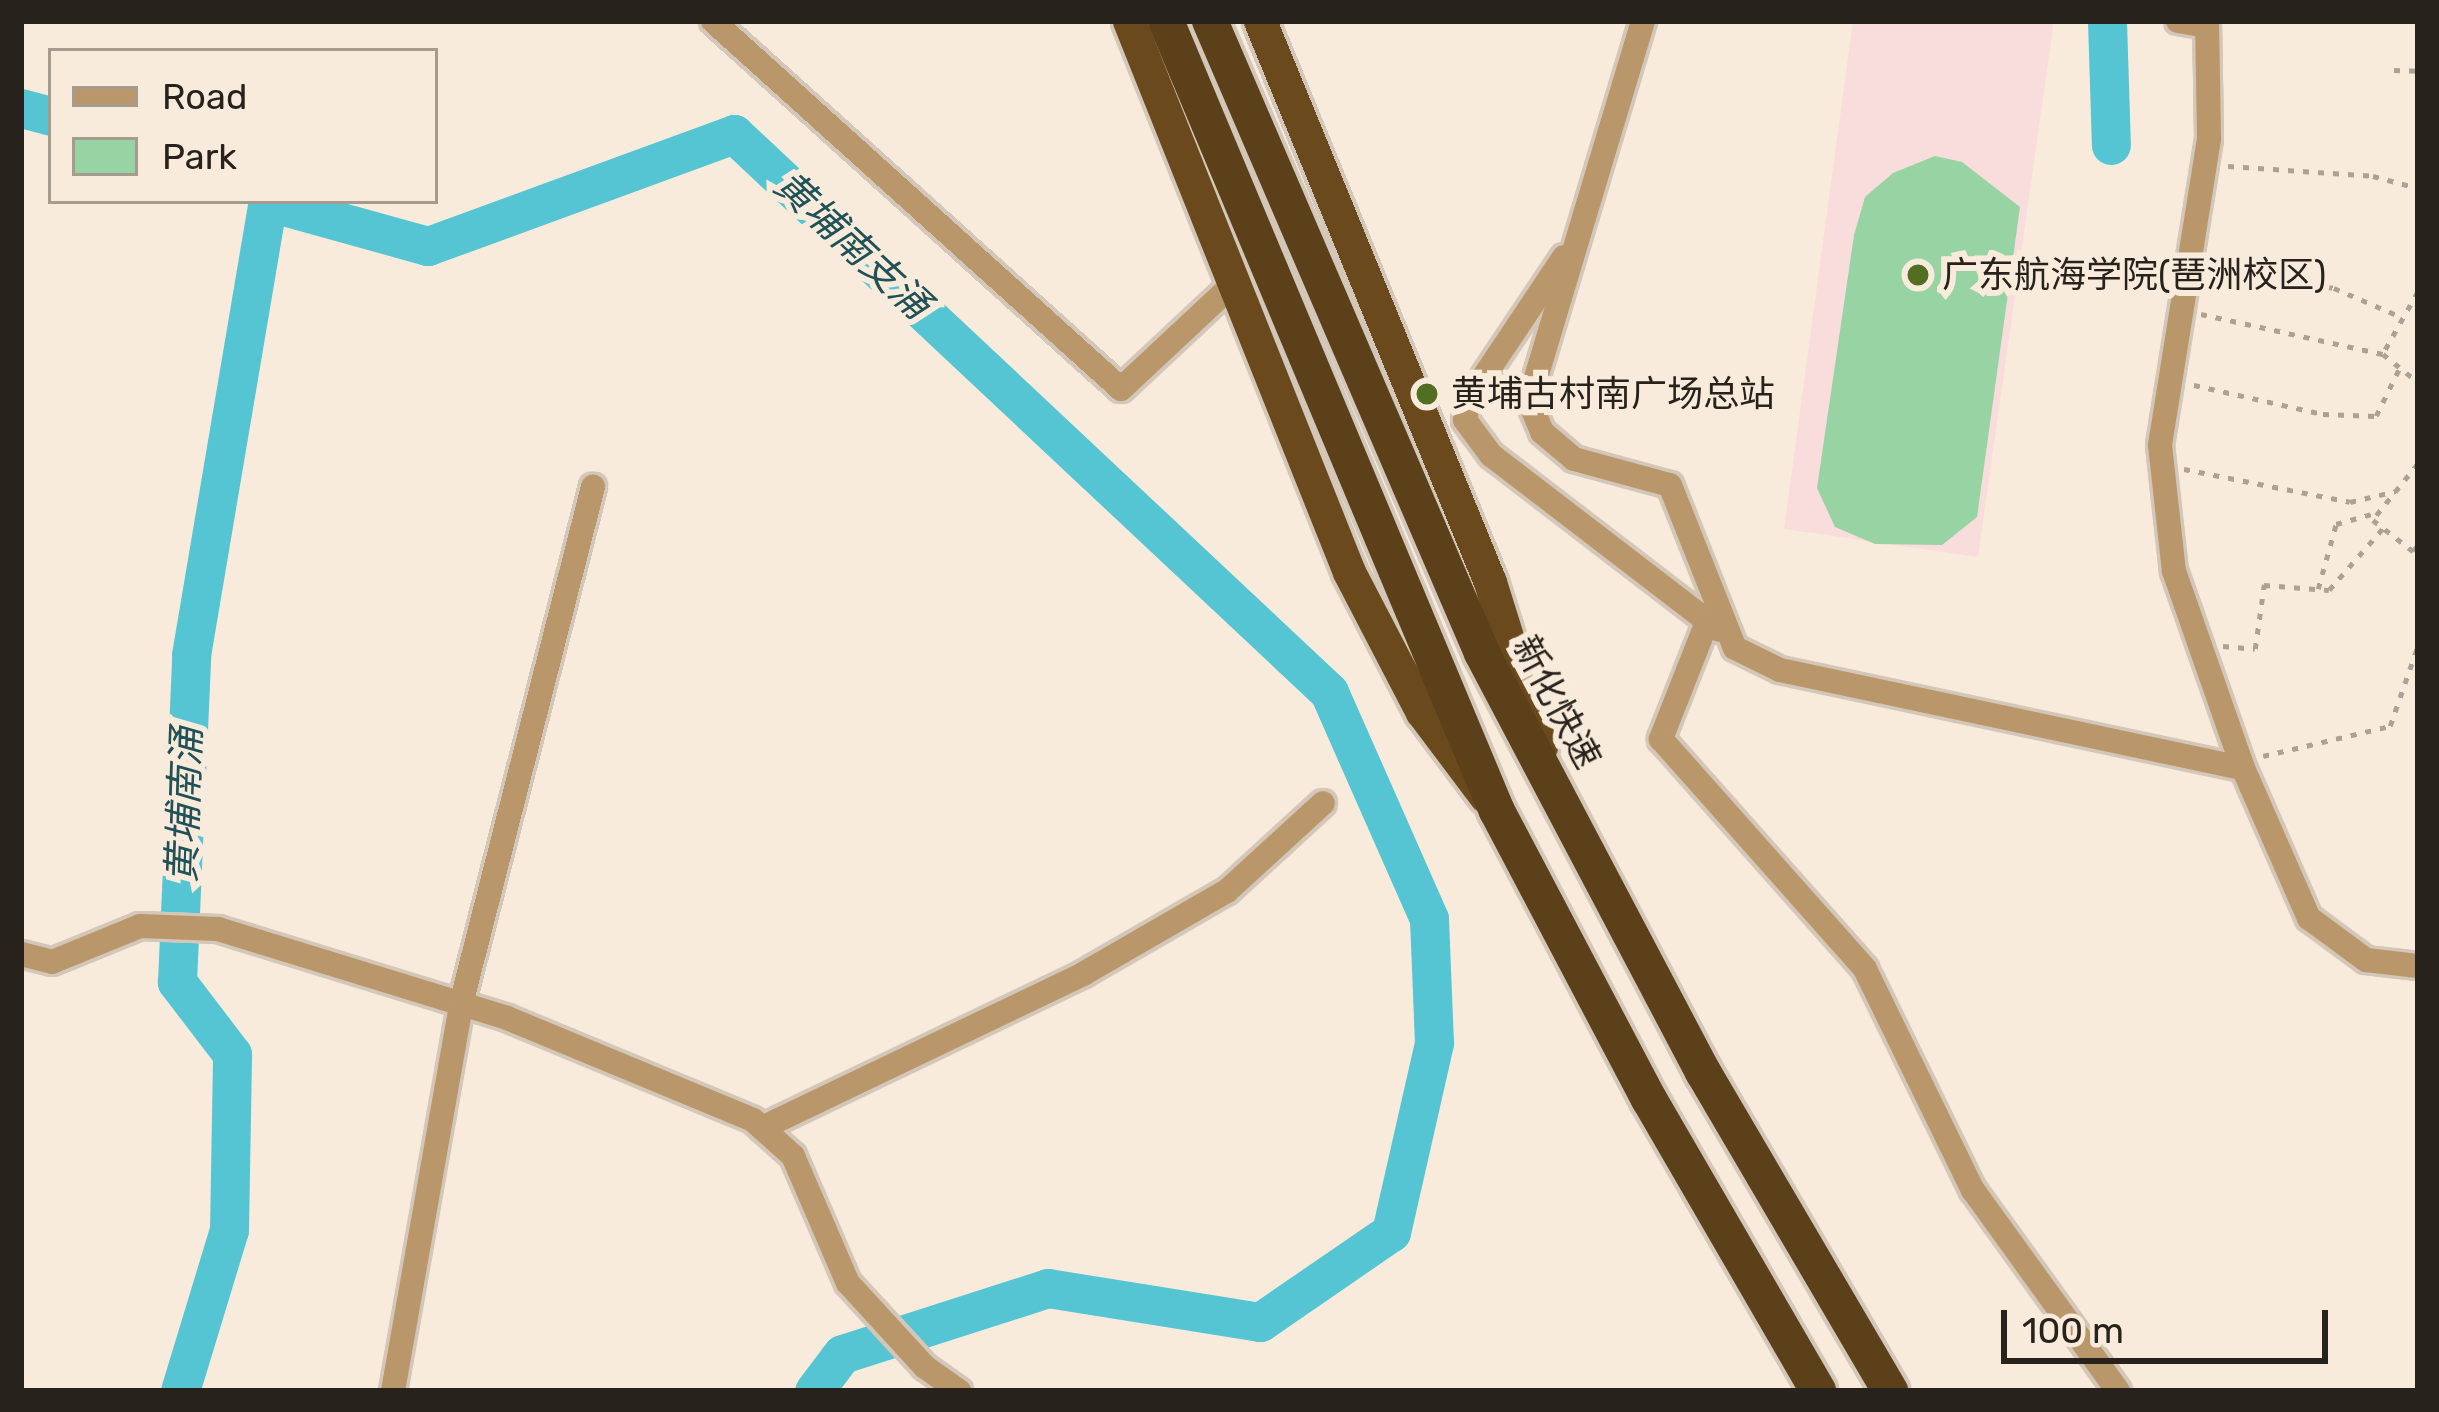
<!DOCTYPE html>
<html>
<head>
<meta charset="utf-8">
<style>
	body { margin:0 }
	#map { position:relative; width:2439px; height:1412px; overflow:hidden; background:#f9ebdb; font-family:Rubik,"Noto Sans SC",sans-serif }
	div>[style] { position:absolute }
	.education>* { inset:0; background:#f8dddc }
	.green>* { inset:0; background:#97d3a3 }
	.river>* { height:39px; margin:-19.5px; padding:0 19.5px; transform-origin:19.5px; border-radius:19.5px; background:#55c5d3 }
	.path>* { height:4.5px; margin-top:-2.25px; transform-origin:0; background:repeating-linear-gradient(90deg,#aca195 0 6px,transparent 0 15px) }
	.roads { filter:drop-shadow(3px 0 #d3c7b9) drop-shadow(-3px 0 #d3c7b9) drop-shadow(0 3px #d3c7b9) drop-shadow(0 -3px #d3c7b9) }
	.minor>* { height:24px; margin:-12px; padding:0 12px; transform-origin:12px; border-radius:12px; background:#ba976b }
	.trunk>* { height:33px; margin:-16.5px; padding:0 16.5px; transform-origin:16.5px; border-radius:16.5px; background:#6a4a1d }
	.motorway>* { height:36px; margin:-18px; padding:0 18px; transform-origin:18px; border-radius:18px; background:#5b401a }
	.dots>* { width:33px; height:33px; translate:-50% -50%; box-sizing:border-box; border:6px solid #f9ebdb; border-radius:50% }
	span { translate:-50% -50%; white-space:nowrap; text-align:center; line-height:1.15; -webkit-text-stroke:12px #f9ebdb; paint-order:stroke }
	.poi-label { font-size:36px; color:#27221c }
	.left { translate:0 -50%; text-align:left }
	.street-label { font-size:36px; color:#27221c }
	.water-label { font-size:39px; color:#205157; font-style:italic }
	.frame { position:absolute; inset:0; border:24px solid #27221c; pointer-events:none }
	.legend { position:absolute; left:48px; top:48px; width:390px; height:156px; box-sizing:border-box; background:#f9ebdb; border:3px solid #a59b8f; margin:0; padding:15px 21px; list-style:none; font-size:36px; color:#27221c }
	.legend li { display:flex; align-items:center; gap:24px; height:60px }
	.legend b { width:60px; border:3px solid #a59b8f }
	.scale { position:absolute; left:2001px; top:1310px; width:327px; height:54px; box-sizing:border-box; border:6px solid #27221c; border-top:0; padding-left:15px; font-size:36px; line-height:42px; white-space:nowrap; color:#27221c; -webkit-text-stroke:9px #f9ebdb; paint-order:stroke }
</style>
</head>
<body>
<div id="map">
	<div class="education">
		<div style="clip-path:polygon(1853px 21px,2054px 21px,1978px 557px,1784px 529px)"></div>
	</div>
	<div class="green">
		<div style="clip-path:polygon(1935px 156px,1962px 162px,2020px 207px,1977px 517px,1942px 545px,1875px 544px,1835px 527px,1817px 488px,1854px 235px,1865px 197px,1893px 173px)"></div>
	</div>
	<div class="river">
		<div style="left:2107px;top:21px;width:124px;rotate:88.2deg"></div>
		<div style="left:21px;top:108px;width:31px;rotate:15deg"></div>
		<div style="left:269px;top:202px;width:165px;rotate:15.5deg"></div>
		<div style="left:428px;top:246px;width:326px;rotate:-20.1deg"></div>
		<div style="left:734px;top:134px;width:816px;rotate:43.16deg"></div>
		<div style="left:1329px;top:692px;width:248px;rotate:66.2deg"></div>
		<div style="left:1429px;top:919px;width:124px;rotate:87.7deg"></div>
		<div style="left:1434px;top:1043px;width:194px;rotate:102.8deg"></div>
		<div style="left:1391px;top:1232px;width:159px;rotate:145.5deg"></div>
		<div style="left:1260px;top:1322px;width:215px;rotate:-170.9deg"></div>
		<div style="left:1048px;top:1288px;width:216px;rotate:162.2deg"></div>
		<div style="left:842px;top:1354px;width:46px;rotate:127.1deg"></div>
		<div style="left:180px;top:1391px;width:168px;rotate:-73.1deg"></div>
		<div style="left:229px;top:1230px;width:176px;rotate:-89deg"></div>
		<div style="left:232px;top:1054px;width:91px;rotate:-127.4deg"></div>
		<div style="left:177px;top:982px;width:327px;rotate:-87.5deg"></div>
		<div style="left:191px;top:655px;width:460px;rotate:-80.4deg"></div>
	</div>
	<div class="path">
		<div style="left:2394px;top:70px;width:24px;rotate:2deg"></div>
		<div style="left:2228px;top:166px;width:145px;rotate:3.9deg"></div>
		<div style="left:2373px;top:176px;width:47px;rotate:14.9deg"></div>
		<div style="left:2208px;top:268px;width:128px;rotate:9deg"></div>
		<div style="left:2334px;top:288px;width:71px;rotate:23.3deg"></div>
		<div style="left:2418px;top:292px;width:71px;rotate:119.4deg"></div>
		<div style="left:2383px;top:354px;width:45px;rotate:38.7deg"></div>
		<div style="left:2201px;top:314px;width:186px;rotate:12.4deg"></div>
		<div style="left:2194px;top:385px;width:132px;rotate:12.7deg"></div>
		<div style="left:2323px;top:414px;width:53px;rotate:2.2deg"></div>
		<div style="left:2376px;top:416px;width:55px;rotate:-63.9deg"></div>
		<div style="left:2418px;top:464px;width:72px;rotate:128.8deg"></div>
		<div style="left:2373px;top:520px;width:51px;rotate:37.8deg"></div>
		<div style="left:2413px;top:551px;width:8px;rotate:-50deg"></div>
		<div style="left:2184px;top:469px;width:169px;rotate:11.2deg"></div>
		<div style="left:2350px;top:502px;width:47px;rotate:-13.4deg"></div>
		<div style="left:2318px;top:589px;width:67px;rotate:-74.5deg"></div>
		<div style="left:2336px;top:524px;width:45px;rotate:-15.6deg"></div>
		<div style="left:2223px;top:646px;width:32px;rotate:5deg"></div>
		<div style="left:2255px;top:649px;width:65px;rotate:-82deg"></div>
		<div style="left:2264px;top:585px;width:65px;rotate:4.4deg"></div>
		<div style="left:2329px;top:590px;width:82px;rotate:-48.9deg"></div>
		<div style="left:2263px;top:756px;width:130px;rotate:-13.3deg"></div>
		<div style="left:2390px;top:726px;width:86px;rotate:-70.9deg"></div>
	</div>
	<div class="roads">
		<div class="minor">
			<div style="left:713px;top:21px;width:549px;rotate:42.05deg"></div>
			<div style="left:1121px;top:389px;width:152px;rotate:-43.1deg"></div>
			<div style="left:1643px;top:21px;width:397px;rotate:106.7deg"></div>
			<div style="left:1529px;top:401px;width:34px;rotate:67deg"></div>
			<div style="left:1542px;top:432px;width:42px;rotate:40.2deg"></div>
			<div style="left:1574px;top:459px;width:99px;rotate:15.2deg"></div>
			<div style="left:1670px;top:485px;width:175px;rotate:68.3deg"></div>
			<div style="left:1735px;top:648px;width:50px;rotate:26.1deg"></div>
			<div style="left:1780px;top:670px;width:473px;rotate:12deg"></div>
			<div style="left:2243px;top:768px;width:164px;rotate:66.3deg"></div>
			<div style="left:2309px;top:918px;width:71px;rotate:36.4deg"></div>
			<div style="left:2366px;top:960px;width:52px;rotate:6.6deg"></div>
			<div style="left:2178px;top:21px;width:29px;rotate:10deg"></div>
			<div style="left:2207px;top:21px;width:118px;rotate:89deg"></div>
			<div style="left:2209px;top:139px;width:310px;rotate:99.1deg"></div>
			<div style="left:2160px;top:445px;width:127px;rotate:83.7deg"></div>
			<div style="left:2174px;top:571px;width:209px;rotate:70.7deg"></div>
			<div style="left:1564px;top:257px;width:171px;rotate:123.8deg"></div>
			<div style="left:1469px;top:399px;width:21px;rotate:101deg"></div>
			<div style="left:1465px;top:420px;width:44px;rotate:53.4deg"></div>
			<div style="left:1491px;top:455px;width:287px;rotate:37.5deg"></div>
			<div style="left:1707px;top:622px;width:126px;rotate:111.5deg"></div>
			<div style="left:1661px;top:739px;width:307px;rotate:48.4deg"></div>
			<div style="left:1865px;top:969px;width:246px;rotate:64deg"></div>
			<div style="left:1973px;top:1190px;width:248px;rotate:54.2deg"></div>
			<div style="left:21px;top:954px;width:32px;rotate:14deg"></div>
			<div style="left:52px;top:962px;width:95px;rotate:-22.2deg"></div>
			<div style="left:140px;top:926px;width:78px;rotate:2.2deg"></div>
			<div style="left:218px;top:929px;width:302px;rotate:17.1deg"></div>
			<div style="left:507px;top:1018px;width:266px;rotate:22.5deg"></div>
			<div style="left:753px;top:1120px;width:54px;rotate:42deg"></div>
			<div style="left:793px;top:1156px;width:138px;rotate:66.6deg"></div>
			<div style="left:848px;top:1283px;width:114px;rotate:47.5deg"></div>
			<div style="left:925px;top:1367px;width:42px;rotate:35.2deg"></div>
			<div style="left:762px;top:1128px;width:356px;rotate:-25.6deg"></div>
			<div style="left:1083px;top:974px;width:166px;rotate:-30deg"></div>
			<div style="left:1227px;top:891px;width:130px;rotate:-42.5deg"></div>
			<div style="left:393px;top:1391px;width:393px;rotate:-80deg"></div>
			<div style="left:461px;top:1004px;width:534px;rotate:-75.68deg"></div>
		</div>
		<div class="trunk">
			<div style="left:1129px;top:21px;width:593px;rotate:68.23deg"></div>
			<div style="left:1349px;top:572px;width:158px;rotate:62.5deg"></div>
			<div style="left:1422px;top:712px;width:105px;rotate:53.1deg"></div>
			<div style="left:1260px;top:21px;width:606px;rotate:67.71deg"></div>
			<div style="left:1490px;top:582px;width:172px;rotate:72.7deg"></div>
		</div>
		<div class="motorway">
			<div style="left:1166px;top:21px;width:857px;rotate:67.27deg"></div>
			<div style="left:1497px;top:811px;width:326px;rotate:62.2deg"></div>
			<div style="left:1649px;top:1099px;width:337px;rotate:59.9deg"></div>
			<div style="left:1210px;top:21px;width:688px;rotate:66.71deg"></div>
			<div style="left:1482px;top:653px;width:474px;rotate:62.2deg"></div>
			<div style="left:1703px;top:1072px;width:370px;rotate:59.6deg"></div>
		</div>
	</div>
	<div class="dots">
		<div style="left:1918px;top:275px;background:#526e22"></div>
		<div style="left:1427px;top:394px;background:#526e22"></div>
	</div>
	<div class="poi-label">
		<span class="left" style="left:1942px;top:275px">广东航海学院(琶洲校区)</span>
		<span class="left" style="left:1451px;top:394px">黄埔古村南广场总站</span>
	</div>
	<div class="street-label">
		<span style="left:1557px;top:702px;rotate:62deg">新化快速</span>
	</div>
	<div class="water-label">
		<span style="left:852px;top:245px;rotate:43deg">黄埔南支涌</span>
		<span style="left:185px;top:805px;rotate:-88deg">黄埔南涌</span>
	</div>
	<div class="frame"></div>
	<ul class="legend">
	<li><b style="height:15px;background:#ba976b"></b>Road</li>
	<li><b style="height:33px;background:#97d3a3"></b>Park</li>
	</ul>
	<div class="scale">100 m</div>
</div>
</body>
</html>
